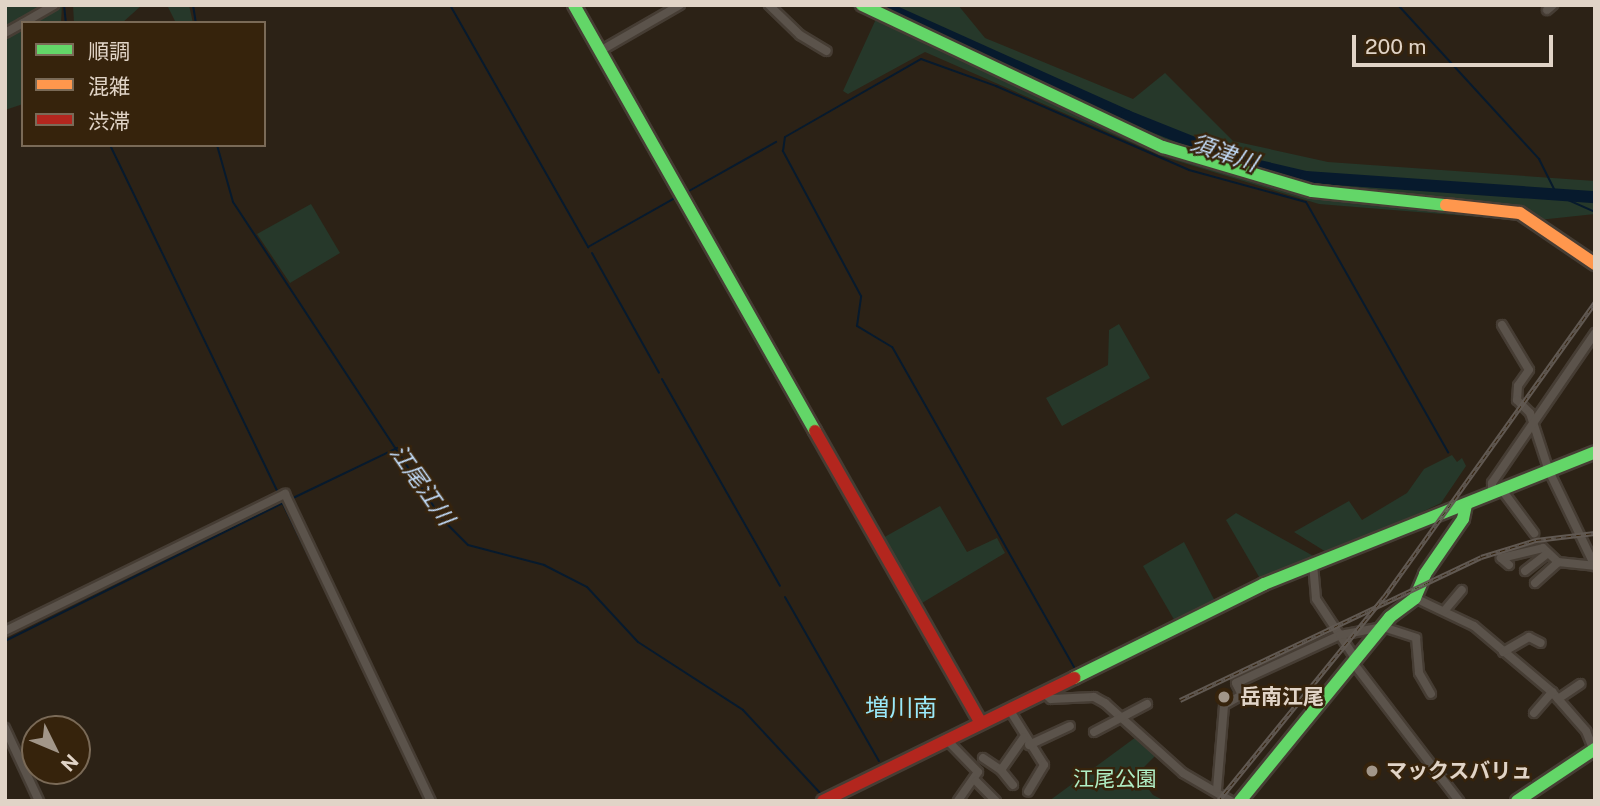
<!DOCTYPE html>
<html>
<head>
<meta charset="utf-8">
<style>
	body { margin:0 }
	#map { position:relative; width:1600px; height:806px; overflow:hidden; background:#2c2216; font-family:"Public Sans","Noto Sans JP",sans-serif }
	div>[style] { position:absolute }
	.green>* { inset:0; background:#26382a }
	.stream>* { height:2px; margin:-1px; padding:0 1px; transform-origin:1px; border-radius:1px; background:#071a2d }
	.river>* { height:12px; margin:-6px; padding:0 6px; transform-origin:6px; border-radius:6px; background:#071a2d }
	.roads { filter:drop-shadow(2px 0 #463d34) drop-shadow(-2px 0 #463d34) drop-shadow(0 2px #463d34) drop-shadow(0 -2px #463d34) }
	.street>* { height:8px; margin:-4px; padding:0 4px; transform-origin:4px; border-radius:4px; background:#5b534b }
	.fast>* { height:12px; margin:-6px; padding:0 6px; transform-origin:6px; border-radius:6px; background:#63d668 }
	.slow>* { height:12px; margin:-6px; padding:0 6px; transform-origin:6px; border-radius:6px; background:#ff974d }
	.jam>* { height:12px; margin:-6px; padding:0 6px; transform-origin:6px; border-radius:6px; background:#b3261e }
	.rail>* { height:4.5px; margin-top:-2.25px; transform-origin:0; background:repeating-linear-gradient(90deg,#36230c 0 5px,#615952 0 10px); box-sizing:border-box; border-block:2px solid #615952 }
	.dots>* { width:19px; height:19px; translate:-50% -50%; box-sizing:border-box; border:4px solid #36230c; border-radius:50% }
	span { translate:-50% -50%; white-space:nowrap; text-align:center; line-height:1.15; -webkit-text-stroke:5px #36230c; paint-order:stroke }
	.poi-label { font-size:21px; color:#e1d4c7; font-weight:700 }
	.left { translate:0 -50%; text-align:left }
	.park-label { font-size:21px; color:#afedc4 }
	.water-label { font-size:23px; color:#c4defc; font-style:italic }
	.quarter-label { font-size:24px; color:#9ae9f9 }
	.frame { position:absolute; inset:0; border:7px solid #e1d4c7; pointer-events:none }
	.legend { position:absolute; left:21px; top:21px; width:245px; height:126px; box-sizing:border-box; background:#36230c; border:2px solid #7a6a57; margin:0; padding:9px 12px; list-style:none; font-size:21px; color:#e1d4c7 }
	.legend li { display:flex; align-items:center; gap:14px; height:35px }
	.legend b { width:35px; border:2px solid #7a6a57 }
	.north { position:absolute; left:21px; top:715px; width:70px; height:70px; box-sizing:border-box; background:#36230c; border:2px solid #7a6a57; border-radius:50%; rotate:133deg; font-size:19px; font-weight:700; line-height:28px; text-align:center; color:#e1d4c7 }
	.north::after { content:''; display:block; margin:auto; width:24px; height:32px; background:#a29689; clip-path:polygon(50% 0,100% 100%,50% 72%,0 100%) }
	.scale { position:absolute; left:1352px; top:35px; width:201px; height:32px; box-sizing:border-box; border:4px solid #e1d4c7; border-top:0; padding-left:9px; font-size:21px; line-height:24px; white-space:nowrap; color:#e1d4c7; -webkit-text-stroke:5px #36230c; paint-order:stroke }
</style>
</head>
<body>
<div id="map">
	<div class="green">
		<div style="clip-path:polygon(5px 5px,62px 5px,61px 23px,23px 23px,23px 104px,5px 110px)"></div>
		<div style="clip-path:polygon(73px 5px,142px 5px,122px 23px,74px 23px)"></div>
		<div style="clip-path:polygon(167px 5px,189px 5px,193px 23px,176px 23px)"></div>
		<div style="clip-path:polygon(848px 5px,958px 5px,985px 38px,1133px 99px,1165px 73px,1233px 141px,1328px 162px,1595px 181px,1595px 214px,1529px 221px,1319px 204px,1164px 157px,925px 52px,848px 94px,843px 91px,876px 19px)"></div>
		<div style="clip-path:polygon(311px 204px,340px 253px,290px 283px,257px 234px)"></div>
		<div style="clip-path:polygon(1119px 324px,1150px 378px,1062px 426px,1046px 398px,1108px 365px,1109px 330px)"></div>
		<div style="clip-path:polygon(1452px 455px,1457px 462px,1462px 458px,1466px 466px,1441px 503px,1331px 555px,1294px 532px,1349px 501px,1362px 520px,1407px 493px,1424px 469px)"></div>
		<div style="clip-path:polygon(940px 506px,967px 552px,997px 538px,1005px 553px,917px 606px,881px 539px)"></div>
		<div style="clip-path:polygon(1236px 513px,1317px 558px,1262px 582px,1226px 520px)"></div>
		<div style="clip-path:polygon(1184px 542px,1216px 603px,1176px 623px,1143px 566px)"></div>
		<div style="clip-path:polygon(1136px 737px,1156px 755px,1137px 774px,1153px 795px,1165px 801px,1049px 801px)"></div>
	</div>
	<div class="stream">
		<div style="left:64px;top:5px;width:18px;rotate:84deg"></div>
		<div style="left:193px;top:5px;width:18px;rotate:81deg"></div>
		<div style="left:450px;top:5px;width:279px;rotate:60.3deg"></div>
		<div style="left:588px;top:247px;width:100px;rotate:-29.4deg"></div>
		<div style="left:1398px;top:5px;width:209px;rotate:47.5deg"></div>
		<div style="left:1539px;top:159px;width:40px;rotate:63.4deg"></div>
		<div style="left:1557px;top:195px;width:42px;rotate:24.1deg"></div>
		<div style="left:110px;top:145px;width:389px;rotate:64.2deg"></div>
		<div style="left:217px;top:145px;width:59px;rotate:74.3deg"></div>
		<div style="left:233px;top:202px;width:381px;rotate:56.6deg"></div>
		<div style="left:443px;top:520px;width:35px;rotate:45deg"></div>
		<div style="left:468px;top:545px;width:79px;rotate:14.7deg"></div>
		<div style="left:544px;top:565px;width:48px;rotate:27.1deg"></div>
		<div style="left:587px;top:587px;width:75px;rotate:47.2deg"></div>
		<div style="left:638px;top:642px;width:125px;rotate:32.9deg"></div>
		<div style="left:743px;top:710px;width:116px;rotate:47.1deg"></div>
		<div style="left:689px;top:191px;width:100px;rotate:-29.4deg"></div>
		<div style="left:592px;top:253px;width:137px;rotate:60.8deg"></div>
		<div style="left:662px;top:379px;width:238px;rotate:60.3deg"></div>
		<div style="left:291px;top:499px;width:118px;rotate:-25.7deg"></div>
		<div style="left:281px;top:500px;width:197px;rotate:63.8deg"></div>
		<div style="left:785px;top:597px;width:189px;rotate:60.2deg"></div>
		<div style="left:5px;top:641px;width:310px;rotate:-26.4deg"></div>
		<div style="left:1074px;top:667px;width:368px;rotate:-119.6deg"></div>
		<div style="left:892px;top:347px;width:41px;rotate:-149deg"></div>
		<div style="left:857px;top:326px;width:30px;rotate:-82deg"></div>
		<div style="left:861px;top:296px;width:165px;rotate:-118.3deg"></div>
		<div style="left:783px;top:151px;width:14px;rotate:-82deg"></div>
		<div style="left:785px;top:137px;width:157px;rotate:-29.8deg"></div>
		<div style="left:921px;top:59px;width:80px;rotate:19.8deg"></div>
		<div style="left:996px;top:86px;width:210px;rotate:23.5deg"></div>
		<div style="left:1189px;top:170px;width:121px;rotate:15.3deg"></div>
		<div style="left:1306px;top:202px;width:288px;rotate:60.4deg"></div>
	</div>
	<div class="river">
		<div style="left:880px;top:5px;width:271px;rotate:24.2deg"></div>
		<div style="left:1127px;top:116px;width:124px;rotate:21.8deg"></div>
		<div style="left:1242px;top:162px;width:66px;rotate:13.2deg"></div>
		<div style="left:1306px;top:177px;width:290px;rotate:4deg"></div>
	</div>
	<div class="roads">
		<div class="street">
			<div style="left:769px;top:5px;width:43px;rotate:44.1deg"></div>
			<div style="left:800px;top:35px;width:31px;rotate:31deg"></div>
			<div style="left:1547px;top:10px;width:8px;rotate:-40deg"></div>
			<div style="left:23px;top:23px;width:36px;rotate:-30deg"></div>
			<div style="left:5px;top:33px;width:21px;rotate:-29deg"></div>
			<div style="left:600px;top:51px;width:92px;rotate:-29.9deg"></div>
			<div style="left:1502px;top:325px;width:52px;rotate:59deg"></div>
			<div style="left:1529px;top:370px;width:19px;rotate:125deg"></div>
			<div style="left:1518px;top:386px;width:14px;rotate:94deg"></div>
			<div style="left:1517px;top:400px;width:18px;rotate:45deg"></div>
			<div style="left:1530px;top:413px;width:61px;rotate:71.9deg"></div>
			<div style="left:1549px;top:471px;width:106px;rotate:64.2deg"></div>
			<div style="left:1502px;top:490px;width:54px;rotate:53.3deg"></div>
			<div style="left:1492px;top:494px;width:11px;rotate:-90deg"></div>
			<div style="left:1492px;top:483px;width:182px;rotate:-55.5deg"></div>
			<div style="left:1313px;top:564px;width:35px;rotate:85deg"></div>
			<div style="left:1316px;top:599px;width:74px;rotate:56.5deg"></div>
			<div style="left:1509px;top:565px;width:11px;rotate:-139deg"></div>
			<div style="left:1501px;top:558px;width:43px;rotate:-13.4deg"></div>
			<div style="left:1543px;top:548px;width:21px;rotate:43deg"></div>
			<div style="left:1558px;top:562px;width:36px;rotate:6deg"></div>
			<div style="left:1525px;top:571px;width:29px;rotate:-38deg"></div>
			<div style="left:1535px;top:583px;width:31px;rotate:-42deg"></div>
			<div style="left:1415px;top:598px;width:65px;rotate:25.4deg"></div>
			<div style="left:1474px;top:626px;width:102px;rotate:40.2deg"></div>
			<div style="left:1552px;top:692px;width:52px;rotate:48.9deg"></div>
			<div style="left:1586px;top:731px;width:24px;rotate:68deg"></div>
			<div style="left:1445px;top:610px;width:26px;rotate:-50deg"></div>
			<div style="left:5px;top:631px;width:312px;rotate:-26.1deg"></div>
			<div style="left:285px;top:494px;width:340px;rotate:64.6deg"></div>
			<div style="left:1503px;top:652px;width:30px;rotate:-30deg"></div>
			<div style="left:1529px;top:637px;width:13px;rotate:27deg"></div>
			<div style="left:1354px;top:664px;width:173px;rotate:52.5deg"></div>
			<div style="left:1044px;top:693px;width:9px;rotate:41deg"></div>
			<div style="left:1051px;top:699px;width:43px;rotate:-2.7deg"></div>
			<div style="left:1094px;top:697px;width:13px;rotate:29deg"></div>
			<div style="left:1105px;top:703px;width:105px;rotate:41.9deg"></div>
			<div style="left:1183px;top:773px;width:56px;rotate:30.3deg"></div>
			<div style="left:1558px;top:699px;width:27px;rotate:-34deg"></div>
			<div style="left:1009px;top:709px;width:66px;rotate:58deg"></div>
			<div style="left:1044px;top:765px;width:31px;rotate:121deg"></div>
			<div style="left:1534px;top:713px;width:28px;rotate:-49deg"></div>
			<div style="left:5px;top:728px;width:81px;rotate:65deg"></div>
			<div style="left:1094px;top:732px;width:60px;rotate:-27.8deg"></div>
			<div style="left:946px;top:739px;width:46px;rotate:45.9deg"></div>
			<div style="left:978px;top:772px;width:35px;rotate:125deg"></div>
			<div style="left:1029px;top:745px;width:45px;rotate:-24.9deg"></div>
			<div style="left:983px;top:758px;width:22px;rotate:34deg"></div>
			<div style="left:976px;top:781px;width:28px;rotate:45deg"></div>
			<div style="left:1013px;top:785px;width:19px;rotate:-129deg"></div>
			<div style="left:1001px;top:770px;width:40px;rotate:-55.1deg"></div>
			<div style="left:1217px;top:789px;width:84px;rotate:-85.2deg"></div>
			<div style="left:1224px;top:705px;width:21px;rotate:-29deg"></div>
			<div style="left:1242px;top:695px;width:13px;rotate:-117deg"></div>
			<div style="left:1236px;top:683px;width:115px;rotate:-24.8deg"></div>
			<div style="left:1340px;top:635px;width:44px;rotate:-10.5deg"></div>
			<div style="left:1383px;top:627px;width:35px;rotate:18deg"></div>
			<div style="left:1416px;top:638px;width:35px;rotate:85deg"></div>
			<div style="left:1419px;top:673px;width:24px;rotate:60deg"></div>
		</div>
		<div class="fast">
			<div style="left:574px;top:5px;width:489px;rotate:60.5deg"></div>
			<div style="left:862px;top:5px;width:333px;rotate:25.3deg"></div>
			<div style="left:1163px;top:147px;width:155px;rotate:16.5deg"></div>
			<div style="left:1312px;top:191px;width:135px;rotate:6deg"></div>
			<div style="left:1074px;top:678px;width:212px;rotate:-26.3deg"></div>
			<div style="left:1264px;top:584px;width:356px;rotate:-21.7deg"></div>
			<div style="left:1240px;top:801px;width:237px;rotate:-50.8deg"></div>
			<div style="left:1390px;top:617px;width:31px;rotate:-37deg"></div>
			<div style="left:1415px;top:598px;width:26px;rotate:-67deg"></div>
			<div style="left:1425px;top:574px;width:67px;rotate:-55.4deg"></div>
			<div style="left:1463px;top:519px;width:14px;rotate:-78deg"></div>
			<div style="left:1517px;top:801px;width:94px;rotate:-33.7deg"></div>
		</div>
		<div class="slow">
			<div style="left:1446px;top:205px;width:74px;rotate:6.2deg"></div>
			<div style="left:1520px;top:213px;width:91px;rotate:34.2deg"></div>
		</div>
		<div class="jam">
			<div style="left:815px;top:431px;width:335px;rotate:60.4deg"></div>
			<div style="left:823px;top:801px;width:280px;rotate:-26.1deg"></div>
		</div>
	</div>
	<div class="rail">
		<div style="left:1180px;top:700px;width:333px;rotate:-25.4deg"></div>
		<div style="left:1481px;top:557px;width:58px;rotate:-17.2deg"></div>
		<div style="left:1536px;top:540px;width:59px;rotate:-6.8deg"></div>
		<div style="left:1218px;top:801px;width:263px;rotate:-50.9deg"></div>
		<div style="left:1384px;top:597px;width:363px;rotate:-54.4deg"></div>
	</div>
	<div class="dots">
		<div style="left:1224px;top:697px;background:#a29689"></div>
		<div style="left:1372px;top:771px;background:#a29689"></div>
	</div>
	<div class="poi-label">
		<span class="left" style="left:1240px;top:697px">岳南江尾</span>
		<span class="left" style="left:1386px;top:771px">マックスバリュ</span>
	</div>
	<div class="park-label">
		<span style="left:1115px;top:779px">江尾公園</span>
	</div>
	<div class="water-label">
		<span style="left:1224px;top:153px;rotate:19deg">須津川</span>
		<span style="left:422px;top:485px;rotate:55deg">江尾江川</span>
	</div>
	<div class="quarter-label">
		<span style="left:901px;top:708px">増川南</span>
	</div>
	<div class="frame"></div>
	<ul class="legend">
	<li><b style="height:9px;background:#63d668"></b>順調</li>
	<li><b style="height:9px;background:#ff974d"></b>混雑</li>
	<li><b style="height:9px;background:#b3261e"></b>渋滞</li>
	</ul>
	<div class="north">N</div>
	<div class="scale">200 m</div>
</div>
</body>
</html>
